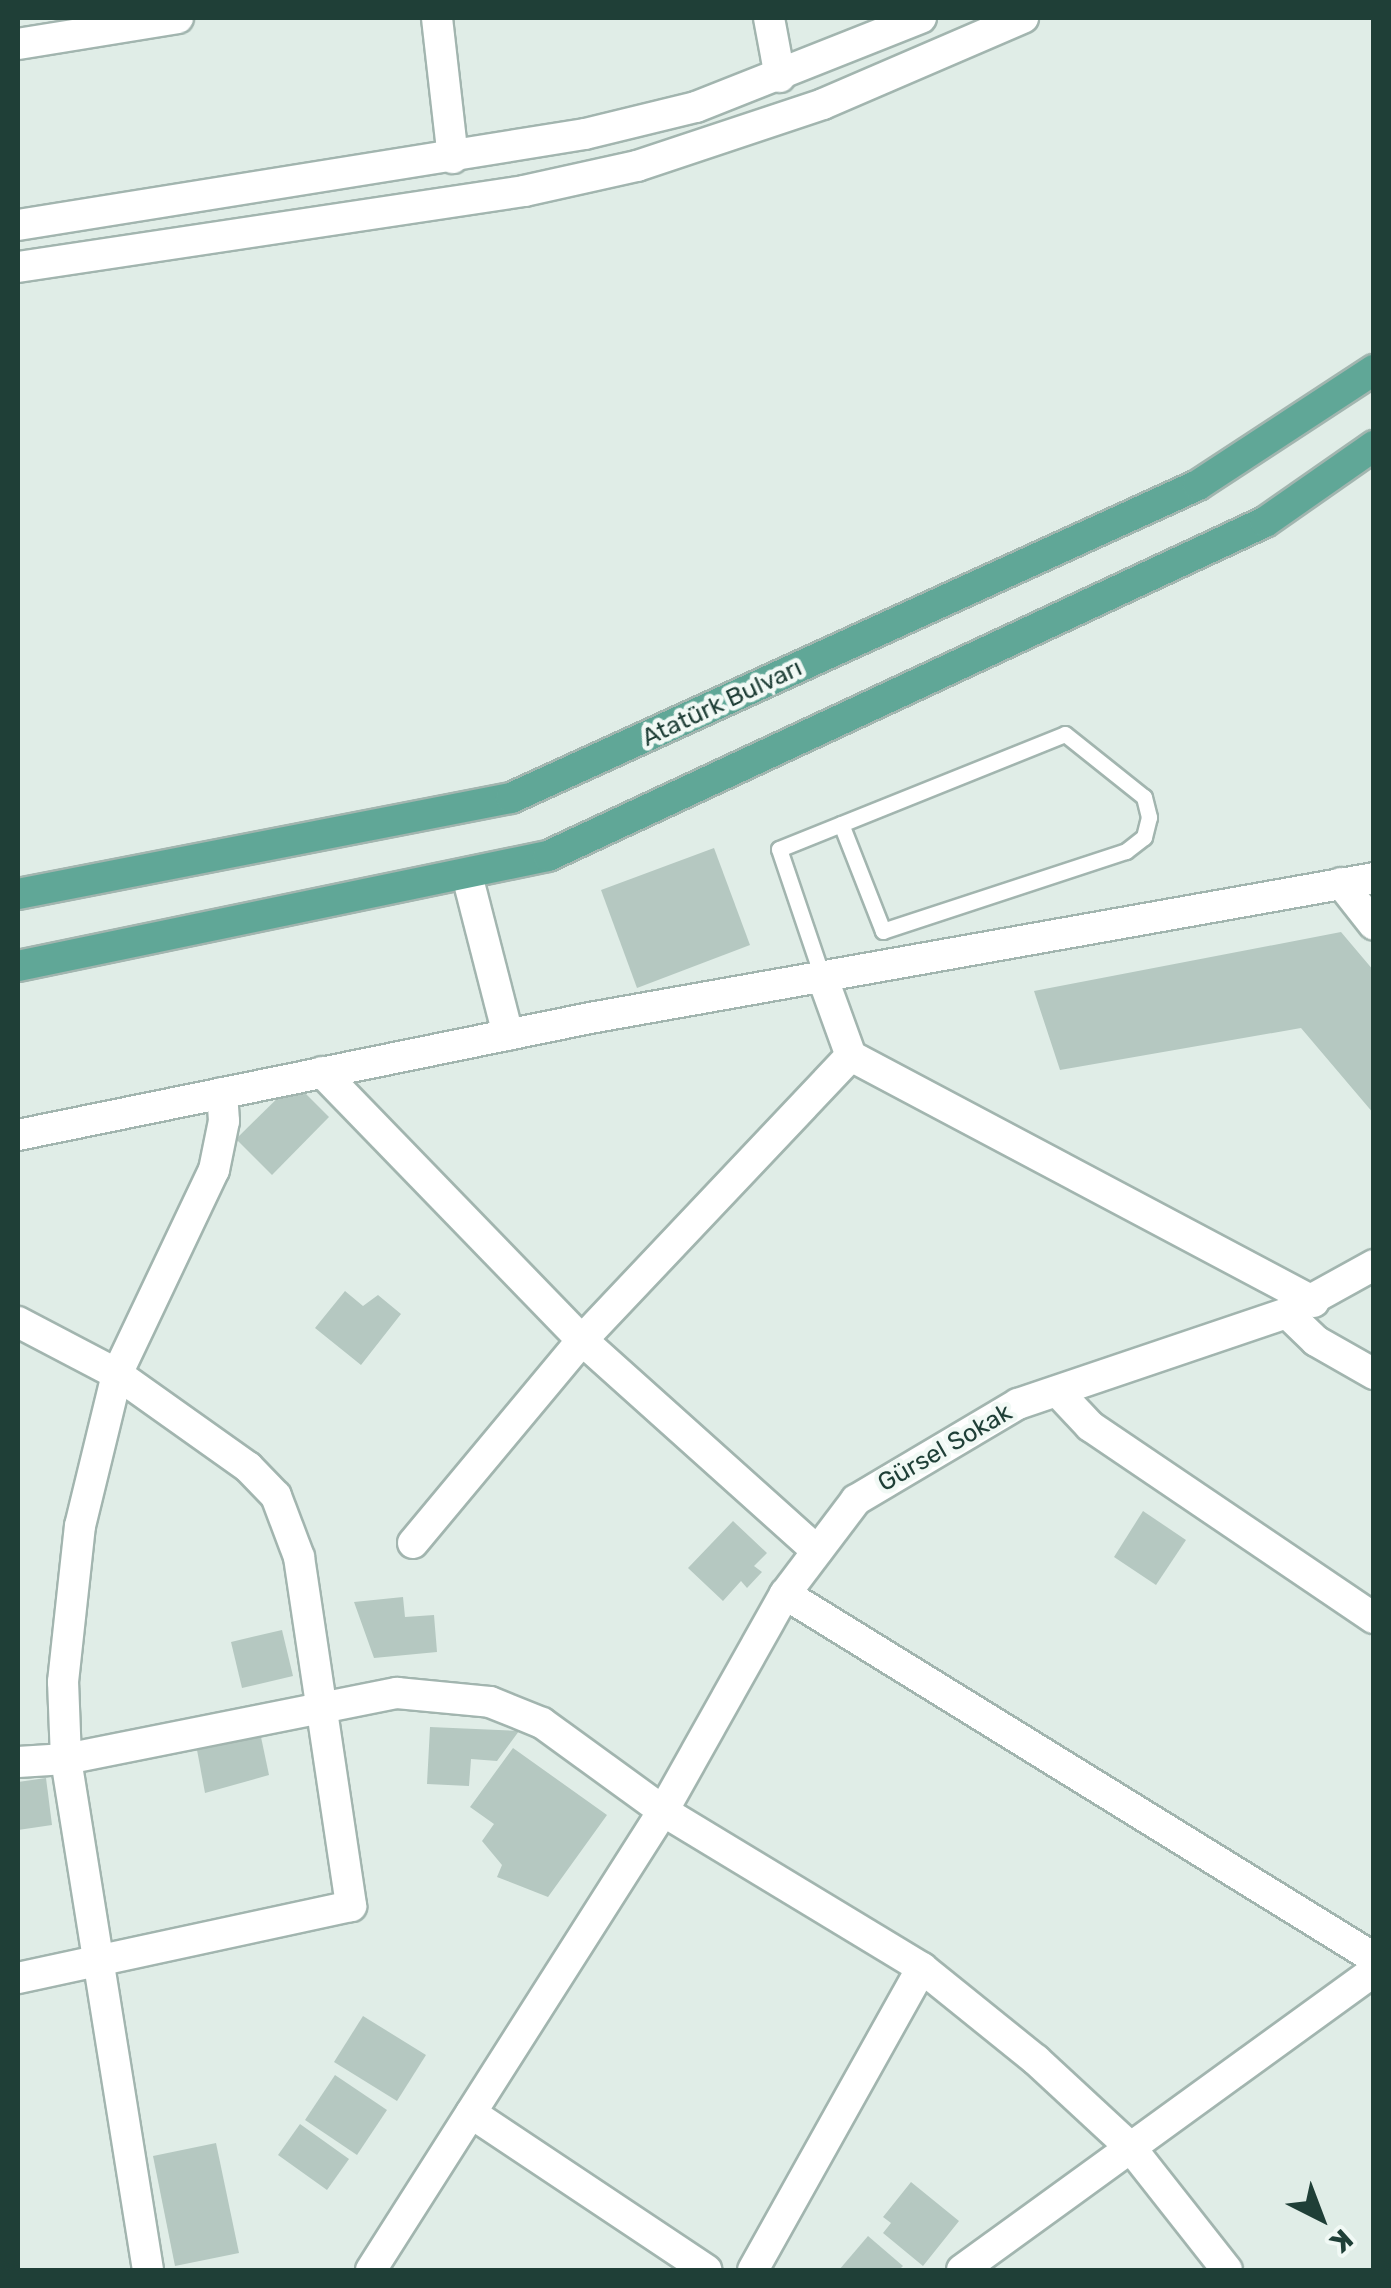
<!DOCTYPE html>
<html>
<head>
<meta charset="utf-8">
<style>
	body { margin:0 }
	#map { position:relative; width:1391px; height:2288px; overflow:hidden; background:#e0ede7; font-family:Rubik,sans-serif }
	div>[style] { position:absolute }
	.building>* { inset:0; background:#b5c8c1 }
	.roads { filter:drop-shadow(2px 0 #a2b5af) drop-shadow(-2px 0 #a2b5af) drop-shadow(0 2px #a2b5af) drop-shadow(0 -2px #a2b5af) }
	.lane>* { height:15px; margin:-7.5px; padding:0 7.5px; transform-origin:7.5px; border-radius:7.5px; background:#fff }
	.street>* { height:30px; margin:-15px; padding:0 15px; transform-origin:15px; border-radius:15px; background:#fff }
	.primary>* { height:30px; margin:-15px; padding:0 15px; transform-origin:15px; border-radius:15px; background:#60a797 }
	span { translate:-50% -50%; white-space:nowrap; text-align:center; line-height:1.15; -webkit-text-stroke:9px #f1f9f5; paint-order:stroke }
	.street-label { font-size:25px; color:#1f3f37 }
	.frame { position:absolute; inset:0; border:20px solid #1f3f37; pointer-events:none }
	.north { position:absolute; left:1271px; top:2168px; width:100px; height:100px; -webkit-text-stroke:8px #f1f9f5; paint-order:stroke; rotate:138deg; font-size:28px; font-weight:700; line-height:40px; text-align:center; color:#1f3f37 }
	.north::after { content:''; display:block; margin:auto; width:35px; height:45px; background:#1f3f37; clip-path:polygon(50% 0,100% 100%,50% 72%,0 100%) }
</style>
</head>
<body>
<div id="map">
	<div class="building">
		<div style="clip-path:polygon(714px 848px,750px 945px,637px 988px,601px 890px)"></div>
		<div style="clip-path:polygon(1341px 932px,1374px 971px,1374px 1114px,1301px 1028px,1060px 1070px,1034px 991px)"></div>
		<div style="clip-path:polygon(294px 1082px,329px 1117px,272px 1175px,236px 1139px)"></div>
		<div style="clip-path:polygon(345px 1291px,363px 1306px,378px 1295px,401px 1314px,361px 1365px,315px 1328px)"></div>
		<div style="clip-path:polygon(1143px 1511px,1186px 1540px,1156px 1585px,1114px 1557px)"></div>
		<div style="clip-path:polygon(733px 1521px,767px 1553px,754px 1566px,762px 1572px,747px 1588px,741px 1581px,723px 1601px,688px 1568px)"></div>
		<div style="clip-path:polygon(403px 1597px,405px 1617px,434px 1615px,437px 1652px,374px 1658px,354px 1602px)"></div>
		<div style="clip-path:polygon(282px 1630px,293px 1676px,242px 1688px,231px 1642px)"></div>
		<div style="clip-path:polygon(430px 1727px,519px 1731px,497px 1761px,471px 1759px,469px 1786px,427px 1784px)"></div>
		<div style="clip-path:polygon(261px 1737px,269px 1775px,205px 1793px,197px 1750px)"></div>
		<div style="clip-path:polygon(513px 1748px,607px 1815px,548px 1897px,497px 1877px,502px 1865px,482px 1841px,494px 1824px,470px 1807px)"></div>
		<div style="clip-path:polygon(46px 1778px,52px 1825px,18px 1830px,18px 1782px)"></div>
		<div style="clip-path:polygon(363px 2016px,426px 2055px,397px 2101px,334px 2062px)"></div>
		<div style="clip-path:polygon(335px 2075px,387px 2110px,357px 2155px,305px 2120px)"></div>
		<div style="clip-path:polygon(300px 2124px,349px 2159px,327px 2190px,278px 2155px)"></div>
		<div style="clip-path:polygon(216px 2143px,239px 2253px,175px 2266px,153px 2156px)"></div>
		<div style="clip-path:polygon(911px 2182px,959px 2221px,923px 2266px,883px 2233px,891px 2223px,883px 2217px)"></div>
		<div style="clip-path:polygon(868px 2236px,903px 2266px,899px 2270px,839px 2270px)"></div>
	</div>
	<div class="roads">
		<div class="lane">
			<div style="left:822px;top:976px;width:134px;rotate:-108.7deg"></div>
			<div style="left:779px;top:849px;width:308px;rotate:-21.9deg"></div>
			<div style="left:1065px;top:734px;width:101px;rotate:38.6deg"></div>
			<div style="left:1144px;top:797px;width:21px;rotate:76deg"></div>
			<div style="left:1149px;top:817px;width:21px;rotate:104deg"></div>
			<div style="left:1144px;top:837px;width:23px;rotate:142deg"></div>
			<div style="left:1126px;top:851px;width:256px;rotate:161.8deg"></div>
			<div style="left:883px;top:931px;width:115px;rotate:-111.4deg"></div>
		</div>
		<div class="street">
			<div style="left:437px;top:18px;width:141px;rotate:83.5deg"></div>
			<div style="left:769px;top:18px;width:60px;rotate:79.4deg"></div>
			<div style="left:18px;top:44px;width:162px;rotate:-9.2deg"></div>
			<div style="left:18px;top:225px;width:574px;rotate:-9.12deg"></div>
			<div style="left:585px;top:134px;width:114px;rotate:-13.7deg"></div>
			<div style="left:696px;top:107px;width:242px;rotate:-21.6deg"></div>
			<div style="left:18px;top:267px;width:512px;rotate:-8.54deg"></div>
			<div style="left:524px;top:191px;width:116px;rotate:-12.5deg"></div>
			<div style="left:637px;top:166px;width:196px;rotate:-18.4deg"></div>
			<div style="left:823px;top:104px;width:218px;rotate:-23.3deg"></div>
			<div style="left:467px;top:875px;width:165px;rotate:75.6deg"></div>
			<div style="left:1341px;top:883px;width:53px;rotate:51.8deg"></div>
			<div style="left:822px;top:976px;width:85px;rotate:70.1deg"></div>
			<div style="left:322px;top:1072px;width:373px;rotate:45.9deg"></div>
			<div style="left:582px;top:1340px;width:316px;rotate:41.9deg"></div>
			<div style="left:18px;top:1135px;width:584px;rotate:-11.56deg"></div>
			<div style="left:590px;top:1018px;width:796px;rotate:-10.12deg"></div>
			<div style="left:1287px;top:1313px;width:40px;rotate:44deg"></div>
			<div style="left:1316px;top:1341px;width:67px;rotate:29.6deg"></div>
			<div style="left:18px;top:1322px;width:112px;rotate:27.7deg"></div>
			<div style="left:117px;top:1374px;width:161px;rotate:35.4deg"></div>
			<div style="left:248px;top:1467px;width:40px;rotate:46deg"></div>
			<div style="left:276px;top:1496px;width:65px;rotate:69.3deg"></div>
			<div style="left:299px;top:1557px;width:353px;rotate:81.5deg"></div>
			<div style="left:351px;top:1906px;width:341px;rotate:167.8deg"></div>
			<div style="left:1058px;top:1392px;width:47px;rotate:46.7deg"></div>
			<div style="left:1090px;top:1426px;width:343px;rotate:34.1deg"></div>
			<div style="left:413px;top:1543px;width:264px;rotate:-50.2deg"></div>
			<div style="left:582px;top:1340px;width:391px;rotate:-46.6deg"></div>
			<div style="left:851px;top:1056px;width:524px;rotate:27.98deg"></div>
			<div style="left:785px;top:1594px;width:692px;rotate:31.72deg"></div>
			<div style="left:18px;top:1762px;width:48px;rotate:-3.6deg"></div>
			<div style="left:66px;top:1759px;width:338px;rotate:-11.3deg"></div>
			<div style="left:397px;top:1693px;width:93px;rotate:5.5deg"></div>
			<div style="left:490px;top:1702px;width:56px;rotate:22deg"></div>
			<div style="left:542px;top:1723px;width:150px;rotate:36deg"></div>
			<div style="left:663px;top:1811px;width:303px;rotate:31.2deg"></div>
			<div style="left:922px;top:1968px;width:146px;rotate:38.9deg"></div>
			<div style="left:1036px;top:2060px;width:129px;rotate:42.8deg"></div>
			<div style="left:1131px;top:2148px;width:155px;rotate:51.8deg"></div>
			<div style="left:471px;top:2113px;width:283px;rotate:33.7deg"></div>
			<div style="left:148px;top:2270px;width:518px;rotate:-99.12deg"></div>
			<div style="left:66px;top:1759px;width:77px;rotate:-92.2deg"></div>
			<div style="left:63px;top:1682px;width:157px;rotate:-83.8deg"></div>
			<div style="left:80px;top:1526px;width:156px;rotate:-76.3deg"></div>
			<div style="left:117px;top:1374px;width:226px;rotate:-64.6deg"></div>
			<div style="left:214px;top:1170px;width:50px;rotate:-78.5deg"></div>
			<div style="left:224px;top:1121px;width:28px;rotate:-94deg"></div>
			<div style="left:371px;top:2270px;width:544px;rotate:-57.54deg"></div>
			<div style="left:663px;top:1811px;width:249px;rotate:-60.7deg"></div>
			<div style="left:785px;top:1594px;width:118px;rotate:-52.9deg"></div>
			<div style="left:856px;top:1500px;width:188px;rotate:-30.7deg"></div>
			<div style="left:1018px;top:1404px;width:284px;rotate:-18.7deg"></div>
			<div style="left:1287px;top:1313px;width:99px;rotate:-28.9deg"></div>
			<div style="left:753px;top:2270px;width:346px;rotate:-60.8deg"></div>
			<div style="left:962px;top:2270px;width:509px;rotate:-35.97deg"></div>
		</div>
		<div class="primary">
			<div style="left:18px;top:894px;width:502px;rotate:-11.02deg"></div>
			<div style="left:511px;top:798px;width:755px;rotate:-24.49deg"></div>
			<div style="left:1198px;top:485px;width:210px;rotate:-33.2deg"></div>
			<div style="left:18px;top:966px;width:541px;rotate:-11.73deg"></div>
			<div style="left:548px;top:856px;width:791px;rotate:-24.98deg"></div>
			<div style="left:1265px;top:522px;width:133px;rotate:-34.9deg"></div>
		</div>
	</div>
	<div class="street-label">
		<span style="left:722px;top:703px;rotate:-25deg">Atatürk Bulvarı</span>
		<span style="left:945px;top:1448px;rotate:-30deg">Gürsel Sokak</span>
	</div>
	<div class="frame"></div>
	<div class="north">K</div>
</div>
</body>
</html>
